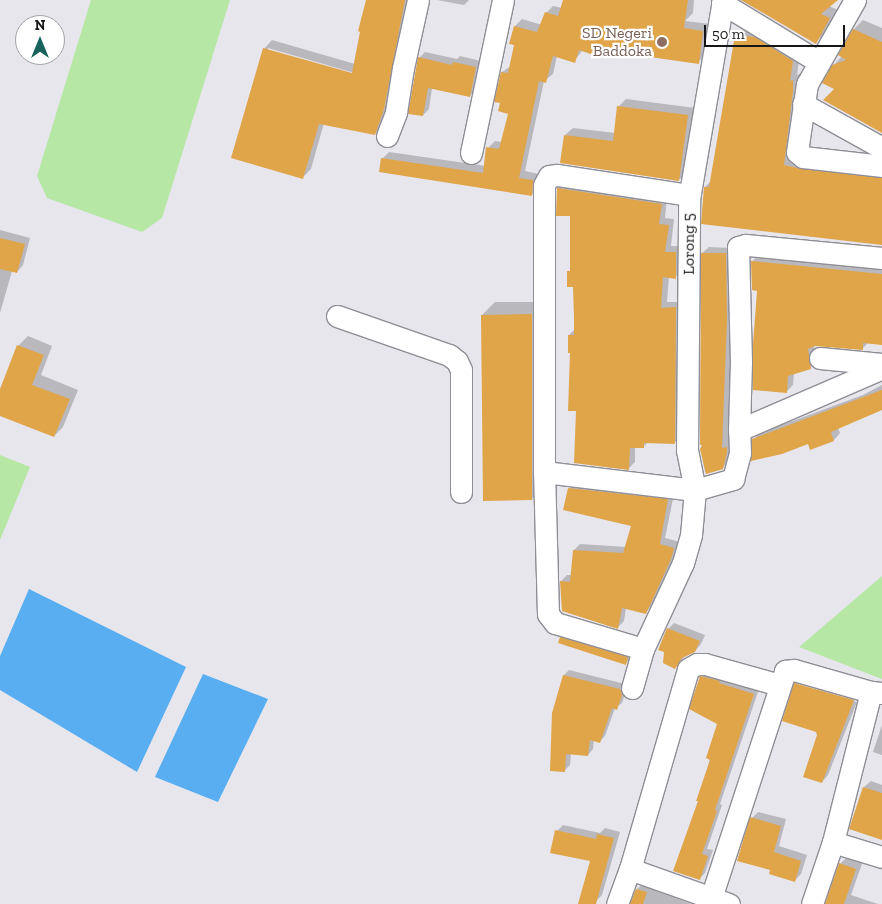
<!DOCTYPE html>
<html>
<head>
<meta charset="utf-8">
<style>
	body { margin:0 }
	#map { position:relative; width:882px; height:904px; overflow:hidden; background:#e7e6ed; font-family:"Zilla Slab",serif }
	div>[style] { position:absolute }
	.green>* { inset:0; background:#b7e7a5 }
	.water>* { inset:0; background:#58aef1 }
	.shadow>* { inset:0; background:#0003 }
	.building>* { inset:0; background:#e0a449 }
	.roads { filter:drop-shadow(1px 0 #8f8e95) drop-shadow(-1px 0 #8f8e95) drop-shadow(0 1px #8f8e95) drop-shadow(0 -1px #8f8e95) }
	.minor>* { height:21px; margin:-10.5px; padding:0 10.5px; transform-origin:10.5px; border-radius:10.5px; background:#fff }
	.dots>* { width:14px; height:14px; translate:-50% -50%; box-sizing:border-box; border:2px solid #fff; border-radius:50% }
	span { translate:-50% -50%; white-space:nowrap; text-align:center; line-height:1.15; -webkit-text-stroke:4.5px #fff; paint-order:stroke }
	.education-label { font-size:16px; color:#785e54 }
	.right { translate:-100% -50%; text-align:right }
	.street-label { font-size:16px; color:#161619 }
	.north { position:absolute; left:15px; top:15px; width:50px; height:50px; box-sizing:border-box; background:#fff; border:1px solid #a2a2a3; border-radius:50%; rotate:0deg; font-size:14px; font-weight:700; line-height:20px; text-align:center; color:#161619 }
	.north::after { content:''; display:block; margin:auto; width:18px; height:22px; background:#18645d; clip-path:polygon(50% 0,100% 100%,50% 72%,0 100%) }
	.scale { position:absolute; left:704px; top:25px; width:141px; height:22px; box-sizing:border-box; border:2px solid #161619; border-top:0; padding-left:6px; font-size:15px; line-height:18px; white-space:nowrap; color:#161619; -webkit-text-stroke:4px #fff; paint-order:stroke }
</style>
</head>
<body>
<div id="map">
	<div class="green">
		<div style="clip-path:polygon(91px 0,230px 0,162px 218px,142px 232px,47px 198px,37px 176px)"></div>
		<div style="clip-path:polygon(0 455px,30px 467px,0 540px)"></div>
		<div style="clip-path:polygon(882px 576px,882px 679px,799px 647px)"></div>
	</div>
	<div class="water">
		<div style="clip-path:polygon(29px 589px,186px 667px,137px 772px,0 690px,0 656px)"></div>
		<div style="clip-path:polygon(203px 674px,268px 699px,218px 802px,155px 777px)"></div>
	</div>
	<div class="shadow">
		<div style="clip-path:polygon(evenodd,367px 0,411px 0,383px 126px,374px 134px,324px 123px,311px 169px,302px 178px,264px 49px,272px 40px,355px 64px,367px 0,268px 48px,358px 74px,357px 76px,268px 51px,268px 48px)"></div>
		<div style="clip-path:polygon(437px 0,469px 0,464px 5px)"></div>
		<div style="clip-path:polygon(564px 0,611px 0,686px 24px,644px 0,694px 0,693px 13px,685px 21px,710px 24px,705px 55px,698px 62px,605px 49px,598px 56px,583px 50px,574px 61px,557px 56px,553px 74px,544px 81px,525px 171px,539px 174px,538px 188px,531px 195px,382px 159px,389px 152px,486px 166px,488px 148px,495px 141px,502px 142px,509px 113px,502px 102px,502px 72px,511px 66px,515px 44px,515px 26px,522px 19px,542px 25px,546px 13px,553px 6px,562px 8px)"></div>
		<div style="clip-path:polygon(744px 0,836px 0,829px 6px,838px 10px,824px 34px,816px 42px)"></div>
		<div style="clip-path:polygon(863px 20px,882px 28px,882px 132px,836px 88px,833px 66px,842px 56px,854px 29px)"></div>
		<div style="clip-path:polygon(744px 28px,800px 53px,797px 75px,801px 73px,801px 82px,791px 157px,882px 170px,882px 244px,703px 223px,705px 187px,711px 181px,736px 35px)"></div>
		<div style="clip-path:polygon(425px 52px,457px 59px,460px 56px,481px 61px,475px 90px,470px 96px,432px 88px,429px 109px,423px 115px,419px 58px)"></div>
		<div style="clip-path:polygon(626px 99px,695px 108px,687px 172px,679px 180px,565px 135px,573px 128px,615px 133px,619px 106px)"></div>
		<div style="clip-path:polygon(564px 182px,667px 198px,665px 218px,674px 219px,671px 246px,682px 246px,682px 271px,675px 277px,669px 276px,667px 302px,681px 302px,680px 437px,674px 443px,648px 442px,643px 447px,635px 447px,635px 462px,629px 468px,577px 410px,569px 335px,575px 329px,574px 285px,568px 272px,571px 269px,571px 215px,558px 215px,558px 188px)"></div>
		<div style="clip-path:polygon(0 230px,30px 238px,23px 265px,17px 272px,12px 271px,0 313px)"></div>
		<div style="clip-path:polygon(709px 247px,732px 248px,733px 312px,728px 443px,733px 441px,729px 461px,722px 468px,705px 472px,701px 449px,704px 444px,702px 253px)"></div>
		<div style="clip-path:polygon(758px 255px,882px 268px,882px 344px,869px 342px,863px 348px,814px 345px,816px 361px,810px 368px,794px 373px,793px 385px,786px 392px,752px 262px)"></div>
		<div style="clip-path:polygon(495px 302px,544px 302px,545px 486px,532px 499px,482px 315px)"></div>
		<div style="clip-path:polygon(28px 336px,52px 346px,41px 375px,78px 390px,63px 427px,54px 436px,0 415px,0 393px,18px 346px)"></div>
		<div style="clip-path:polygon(882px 385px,882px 408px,838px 428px,840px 433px,834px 440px,808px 442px,753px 440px,760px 433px,863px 395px)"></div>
		<div style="clip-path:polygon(576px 482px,674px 494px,665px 538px,680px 542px,677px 551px,651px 606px,645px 613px,626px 608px,624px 621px,618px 627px,561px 581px,567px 575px,572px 575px,574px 550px,580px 544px,626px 547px,633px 525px,565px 509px,570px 488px)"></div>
		<div style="clip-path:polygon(674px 623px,705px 635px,701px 644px,695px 651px,685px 656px,675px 667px,668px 629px)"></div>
		<div style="clip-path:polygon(567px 632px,633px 651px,632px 657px,625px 664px,561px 638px)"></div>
		<div style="clip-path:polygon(569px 670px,625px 684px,627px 688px,622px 703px,615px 708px,605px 736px,600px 741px,594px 740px,593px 749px,588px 755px,571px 753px,570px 765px,565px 770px,564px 675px)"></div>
		<div style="clip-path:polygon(707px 671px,759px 689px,720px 804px,722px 805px,707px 849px,713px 850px,705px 873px,699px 879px,699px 801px,719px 723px,701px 677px)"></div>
		<div style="clip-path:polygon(802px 677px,860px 694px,857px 700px,797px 683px,797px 685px,857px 702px,828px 775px,822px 782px,819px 735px,795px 684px)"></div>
		<div style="clip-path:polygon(882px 725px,882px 755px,873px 752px)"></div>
		<div style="clip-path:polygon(871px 781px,882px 785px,882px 839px,864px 787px)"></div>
		<div style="clip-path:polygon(758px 812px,786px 819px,779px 846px,807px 855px,801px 874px,794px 881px,772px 869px,752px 818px)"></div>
		<div style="clip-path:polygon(563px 825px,600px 833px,605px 828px,620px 832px,602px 895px,596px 901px,591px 860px,557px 831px)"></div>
		<div style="clip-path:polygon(848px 856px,863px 861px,851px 895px,878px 904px,827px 904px,840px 864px)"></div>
		<div style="clip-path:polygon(644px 883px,653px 886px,651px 889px,691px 904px,631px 904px,637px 889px)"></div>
	</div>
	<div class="building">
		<div style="clip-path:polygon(366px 0,405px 0,384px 109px,375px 135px,319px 124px,303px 179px,231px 158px,263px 48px,352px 73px,360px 32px,358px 31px)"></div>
		<div style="clip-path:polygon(563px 0,688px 0,684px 28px,703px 31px,699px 64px,601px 50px,599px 57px,579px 50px,575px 63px,553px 56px,546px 83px,539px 81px,519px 178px,533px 180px,532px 196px,379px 172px,381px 158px,483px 173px,486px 147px,499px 149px,508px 114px,498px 111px,500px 103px,494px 102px,501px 72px,508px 73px,514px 45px,509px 44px,514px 26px,537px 32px,545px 12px,558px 16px)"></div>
		<div style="clip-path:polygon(741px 0,838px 0,821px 14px,830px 18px,816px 44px)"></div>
		<div style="clip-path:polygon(853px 29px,882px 42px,882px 133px,823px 100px,834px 89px,822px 83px,832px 65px,846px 60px,838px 55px)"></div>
		<div style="clip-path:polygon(735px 35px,755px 37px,793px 61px,790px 81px,793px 80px,793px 91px,784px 165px,802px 169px,882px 178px,882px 245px,701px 224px,704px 187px,709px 187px)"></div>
		<div style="clip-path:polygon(418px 57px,452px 65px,453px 62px,476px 67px,470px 97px,428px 88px,423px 116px,408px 114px)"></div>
		<div style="clip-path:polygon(617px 106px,688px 115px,679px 181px,560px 163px,564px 135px,613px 141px)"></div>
		<div style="clip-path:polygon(557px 188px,662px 204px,659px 224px,669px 225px,665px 252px,676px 252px,676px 279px,663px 277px,661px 308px,676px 307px,675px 444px,644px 443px,644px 448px,630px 448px,629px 470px,574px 463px,576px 411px,568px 411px,570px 353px,568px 353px,568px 335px,574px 335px,574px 317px,573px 287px,567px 287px,567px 271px,570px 271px,570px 216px,556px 216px)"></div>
		<div style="clip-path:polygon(0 238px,25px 244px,17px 273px,0 269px)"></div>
		<div style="clip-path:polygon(701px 253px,726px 253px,727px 320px,722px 448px,727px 447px,727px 452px,723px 469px,706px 474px,700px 449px,702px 445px,700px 445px)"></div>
		<div style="clip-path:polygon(751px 261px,882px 274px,882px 345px,863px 343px,863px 350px,815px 346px,808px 349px,811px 369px,788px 376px,787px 393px,753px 390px,753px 344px,757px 291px,752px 290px)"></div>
		<div style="clip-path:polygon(532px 314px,532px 500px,483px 501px,481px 315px)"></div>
		<div style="clip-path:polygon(17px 345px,44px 355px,32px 385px,70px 399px,54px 437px,0 416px,0 389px)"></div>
		<div style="clip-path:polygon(882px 390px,882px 410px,831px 432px,834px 441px,810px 450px,808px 444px,782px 454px,751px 461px,752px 439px)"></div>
		<div style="clip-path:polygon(568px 488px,668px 499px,660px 544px,674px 548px,671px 559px,646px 614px,622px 608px,618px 629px,562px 611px,560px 581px,570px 582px,573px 550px,623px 553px,631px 526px,563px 510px)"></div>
		<div style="clip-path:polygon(667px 628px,700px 641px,695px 652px,682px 658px,675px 669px,663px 663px,664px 652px,658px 650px)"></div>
		<div style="clip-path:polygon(560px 637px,628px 657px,626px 665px,558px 643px)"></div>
		<div style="clip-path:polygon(563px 675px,620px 689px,622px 695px,617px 710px,612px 708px,600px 743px,590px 740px,588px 756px,566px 754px,565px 772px,550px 771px,552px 713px)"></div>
		<div style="clip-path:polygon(700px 676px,720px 681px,719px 683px,754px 694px,715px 810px,717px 811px,702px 854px,708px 856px,700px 880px,673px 871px,698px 801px,696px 801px,710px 760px,706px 758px,717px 724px,689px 709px)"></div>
		<div style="clip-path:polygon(794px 683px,854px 700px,822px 783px,803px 777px,817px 735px,816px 732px,782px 721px)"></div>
		<div style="clip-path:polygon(863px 787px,882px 793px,882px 840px,849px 829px)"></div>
		<div style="clip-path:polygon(750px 817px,781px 826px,774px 852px,801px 861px,795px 882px,769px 874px,770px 870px,737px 861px)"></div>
		<div style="clip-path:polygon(555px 830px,596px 839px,597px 834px,614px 838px,596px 904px,578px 904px,590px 861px,550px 853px)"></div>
		<div style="clip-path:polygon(839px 863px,856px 869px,844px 904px,825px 904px)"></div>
		<div style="clip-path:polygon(636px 889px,647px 892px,643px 904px,630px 904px)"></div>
	</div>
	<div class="roads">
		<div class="minor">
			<div style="left:855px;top:0;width:97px;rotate:119.7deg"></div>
			<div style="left:807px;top:84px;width:69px;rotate:98.4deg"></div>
			<div style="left:797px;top:152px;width:8px;rotate:40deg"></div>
			<div style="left:803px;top:157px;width:80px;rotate:6.5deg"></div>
			<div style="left:722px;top:3px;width:114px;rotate:31.3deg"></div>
			<div style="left:803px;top:104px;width:90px;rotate:29.1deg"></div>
			<div style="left:387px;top:136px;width:26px;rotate:-69deg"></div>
			<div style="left:396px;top:112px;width:45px;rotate:-81deg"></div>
			<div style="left:403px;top:68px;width:70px;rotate:-77.6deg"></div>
			<div style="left:471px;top:153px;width:156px;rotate:-78.2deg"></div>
			<div style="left:882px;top:258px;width:137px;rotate:-174.5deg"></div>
			<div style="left:746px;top:245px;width:8px;rotate:166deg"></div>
			<div style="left:738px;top:247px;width:115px;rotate:88.5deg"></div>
			<div style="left:741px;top:362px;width:68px;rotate:91.7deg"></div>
			<div style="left:739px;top:430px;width:156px;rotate:-23.4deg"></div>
			<div style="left:337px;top:316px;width:119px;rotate:19.2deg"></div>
			<div style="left:449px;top:355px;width:10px;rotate:37deg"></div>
			<div style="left:457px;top:361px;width:10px;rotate:66deg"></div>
			<div style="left:461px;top:370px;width:122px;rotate:90deg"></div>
			<div style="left:820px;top:358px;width:62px;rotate:5.5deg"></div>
			<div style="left:544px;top:472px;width:152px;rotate:6.8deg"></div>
			<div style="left:695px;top:490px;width:40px;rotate:-16deg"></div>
			<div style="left:733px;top:479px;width:27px;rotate:-75deg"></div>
			<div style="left:740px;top:453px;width:23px;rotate:-92deg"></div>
			<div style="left:643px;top:649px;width:92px;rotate:-163.5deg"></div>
			<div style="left:555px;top:623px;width:11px;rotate:-128deg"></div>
			<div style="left:548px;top:614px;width:142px;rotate:-91.6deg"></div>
			<div style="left:544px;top:472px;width:287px;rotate:-90deg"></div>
			<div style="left:544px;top:185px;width:10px;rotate:-61deg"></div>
			<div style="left:549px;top:176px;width:8px;rotate:-7deg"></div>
			<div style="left:557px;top:175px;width:134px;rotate:8.6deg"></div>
			<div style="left:632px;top:688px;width:41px;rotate:-74.2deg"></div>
			<div style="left:643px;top:649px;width:95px;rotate:-65.1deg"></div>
			<div style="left:683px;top:563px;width:29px;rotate:-74deg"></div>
			<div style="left:691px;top:535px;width:45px;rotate:-84.9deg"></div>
			<div style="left:695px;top:490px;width:41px;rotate:-101.3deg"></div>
			<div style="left:687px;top:450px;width:251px;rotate:-89.5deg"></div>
			<div style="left:689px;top:199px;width:202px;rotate:-80.3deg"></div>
			<div style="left:833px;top:842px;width:51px;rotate:17deg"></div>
			<div style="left:630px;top:869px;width:208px;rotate:-73.8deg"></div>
			<div style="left:688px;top:669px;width:10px;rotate:-29deg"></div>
			<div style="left:697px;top:664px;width:8px"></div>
			<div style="left:705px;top:664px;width:77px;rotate:15.8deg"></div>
			<div style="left:711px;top:898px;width:239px;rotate:-71.9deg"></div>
			<div style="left:785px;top:671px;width:9px;rotate:-6deg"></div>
			<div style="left:794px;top:670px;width:80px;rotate:15.9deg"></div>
			<div style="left:617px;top:904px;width:37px;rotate:-70deg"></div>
			<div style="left:630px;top:869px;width:105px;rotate:19.5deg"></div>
			<div style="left:812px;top:904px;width:65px;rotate:-71.3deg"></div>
			<div style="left:833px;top:842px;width:155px;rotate:-75.8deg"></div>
			<div style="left:871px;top:692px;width:11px;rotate:5deg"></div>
		</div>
	</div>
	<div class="dots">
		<div style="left:662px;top:42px;background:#8d6e63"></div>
	</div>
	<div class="education-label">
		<span class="right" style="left:652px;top:42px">SD Negeri<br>Baddoka</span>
	</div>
	<div class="street-label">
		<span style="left:689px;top:244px;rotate:-90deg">Lorong 5</span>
	</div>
	<div class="north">N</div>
	<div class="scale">50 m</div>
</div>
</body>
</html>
